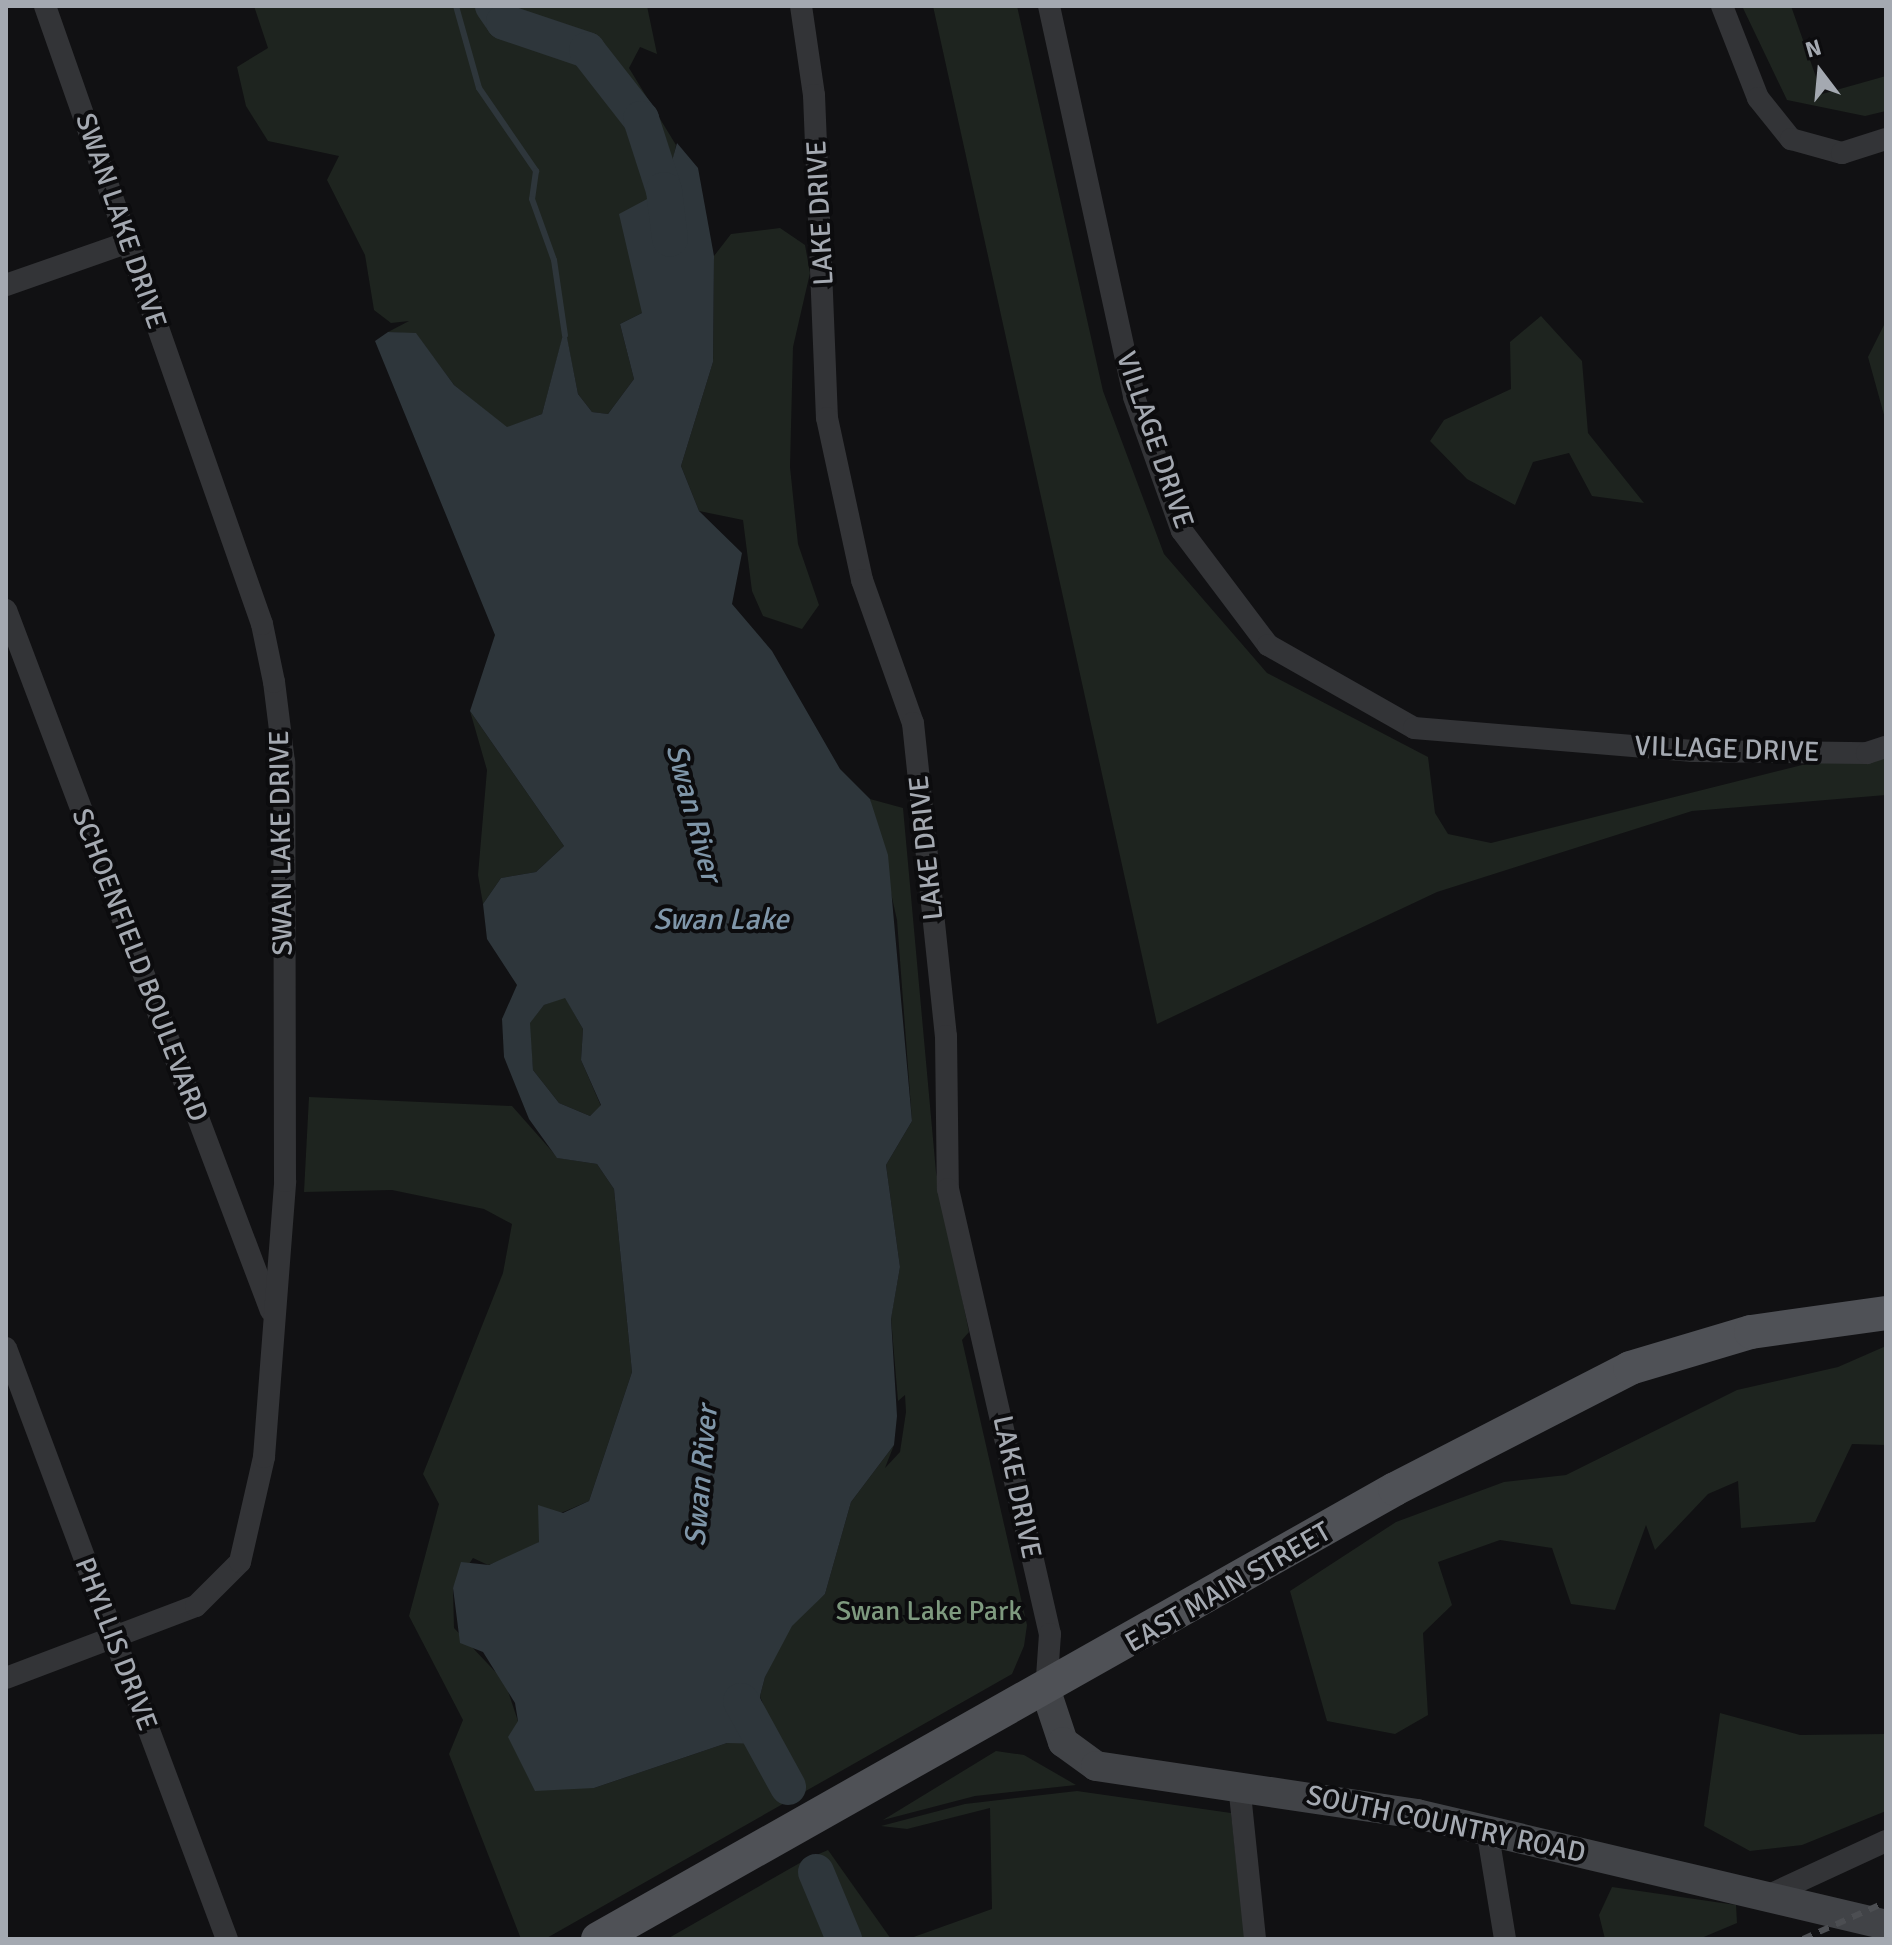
<!DOCTYPE html>
<html>
<head>
<meta charset="utf-8">
<style>
	body { margin:0 }
	#map { position:relative; width:1892px; height:1945px; overflow:hidden; background:#111113; font-family:Signika,sans-serif }
	div>[style] { position:absolute }
	.green>* { inset:0; background:#1e241f }
	.water>* { inset:0; background:#2e363b }
	.stream>* { height:6px; margin:-3px; padding:0 3px; transform-origin:3px; border-radius:3px; background:#2e363b }
	.river>* { height:36px; margin:-18px; padding:0 18px; transform-origin:18px; border-radius:18px; background:#2e363b }
	.minor>* { height:22px; margin:-11px; padding:0 11px; transform-origin:11px; border-radius:11px; background:#333437 }
	.secondary>* { height:30px; margin:-15px; padding:0 15px; transform-origin:15px; border-radius:15px; background:#414347 }
	.primary>* { height:34px; margin:-17px; padding:0 17px; transform-origin:17px; border-radius:17px; background:#4f5156 }
	.rail>* { height:6px; margin-top:-3px; transform-origin:0; background:repeating-linear-gradient(90deg,#4c4e52 0 10px,transparent 0 18px) }
	span { translate:-50% -50%; white-space:nowrap; text-align:center; line-height:1.15; -webkit-text-stroke:8px #0c0c0e; paint-order:stroke }
	.street-label { font-size:28px; color:#a4a9b1 }
	.park-label { font-size:28px; color:#7e9a7f }
	.water-label { font-size:30px; color:#7f96a9; font-style:italic }
	.frame { position:absolute; inset:0; border:8px solid #a4a9b1; pointer-events:none }
	.north { position:absolute; left:1780px; top:32px; width:80px; height:80px; -webkit-text-stroke:6px #0c0c0e; paint-order:stroke; rotate:344deg; font-size:22px; font-weight:700; line-height:32px; text-align:center; color:#a4a9b1 }
	.north::after { content:''; display:block; margin:auto; width:28px; height:36px; background:#a4a9b1; clip-path:polygon(50% 0,100% 100%,50% 72%,0 100%) }
</style>
</head>
<body>
<div id="map">
	<div class="green">
		<div style="clip-path:polygon(254px 6px,647px 6px,657px 54px,640px 47px,629px 68px,676px 145px,642px 313px,620px 324px,634px 379px,608px 414px,592px 412px,578px 394px,565px 329px,542px 414px,507px 428px,454px 385px,416px 334px,388px 332px,409px 321px,391px 323px,374px 310px,365px 255px,327px 180px,339px 156px,268px 141px,246px 106px,237px 67px,268px 48px)"></div>
		<div style="clip-path:polygon(933px 6px,1017px 6px,1103px 391px,1164px 554px,1267px 673px,1428px 757px,1435px 813px,1448px 834px,1491px 843px,1886px 744px,1886px 795px,1692px 811px,1437px 892px,1157px 1024px)"></div>
		<div style="clip-path:polygon(1742px 6px,1791px 6px,1822px 94px,1886px 76px,1886px 111px,1865px 116px,1787px 100px)"></div>
		<div style="clip-path:polygon(780px 228px,805px 245px,810px 273px,793px 347px,790px 467px,798px 544px,819px 605px,802px 629px,763px 616px,752px 591px,743px 520px,699px 511px,681px 466px,713px 362px,714px 256px,731px 234px)"></div>
		<div style="clip-path:polygon(1541px 316px,1582px 361px,1588px 433px,1644px 503px,1592px 496px,1569px 453px,1533px 462px,1515px 505px,1467px 479px,1430px 441px,1444px 420px,1511px 389px,1510px 342px)"></div>
		<div style="clip-path:polygon(1886px 321px,1886px 422px,1868px 357px)"></div>
		<div style="clip-path:polygon(470px 711px,564px 846px,536px 872px,501px 878px,483px 904px,478px 875px,487px 770px)"></div>
		<div style="clip-path:polygon(870px 799px,903px 808px,936px 1172px,969px 1332px,962px 1340px,1027px 1625px,1024px 1646px,1012px 1674px,545px 1939px,521px 1939px,449px 1754px,463px 1720px,409px 1616px,439px 1504px,423px 1474px,503px 1273px,512px 1224px,484px 1209px,392px 1190px,304px 1192px,309px 1097px,512px 1106px,558px 1158px,597px 1164px,614px 1189px,632px 1372px,589px 1501px,540px 1522px,539px 1542px,524px 1554px,488px 1565px,473px 1558px,453px 1588px,454px 1628px,505px 1682px,518px 1721px,594px 1788px,727px 1743px,761px 1743px,763px 1750px,775px 1736px,760px 1696px,765px 1677px,790px 1624px,825px 1594px,851px 1502px,894px 1445px,885px 1468px,900px 1452px,906px 1412px,905px 1395px,898px 1401px,891px 1318px,900px 1267px,886px 1165px,912px 1121px,897px 920px)"></div>
		<div style="clip-path:polygon(565px 997px,583px 1029px,581px 1060px,601px 1106px,590px 1116px,559px 1103px,533px 1070px,529px 1023px,544px 1005px)"></div>
		<div style="clip-path:polygon(1886px 1346px,1886px 1445px,1852px 1444px,1815px 1522px,1741px 1528px,1738px 1481px,1708px 1494px,1655px 1550px,1646px 1525px,1615px 1610px,1571px 1604px,1552px 1548px,1500px 1540px,1438px 1562px,1452px 1605px,1423px 1633px,1428px 1715px,1395px 1734px,1327px 1721px,1290px 1591px,1396px 1522px,1504px 1482px,1566px 1475px,1737px 1390px,1838px 1367px)"></div>
		<div style="clip-path:polygon(1720px 1713px,1800px 1735px,1886px 1734px,1886px 1811px,1802px 1845px,1750px 1851px,1704px 1826px)"></div>
		<div style="clip-path:polygon(996px 1751px,1024px 1755px,1076px 1785px,975px 1796px,883px 1820px)"></div>
		<div style="clip-path:polygon(1077px 1791px,1231px 1813px,1245px 1939px,908px 1939px,992px 1909px,990px 1808px,907px 1829px,881px 1826px,965px 1804px)"></div>
		<div style="clip-path:polygon(828px 1850px,891px 1939px,667px 1939px,805px 1860px)"></div>
		<div style="clip-path:polygon(1612px 1887px,1736px 1905px,1737px 1923px,1699px 1939px,1605px 1939px,1599px 1915px)"></div>
	</div>
	<div class="water">
		<div style="clip-path:polygon(evenodd,677px 143px,698px 168px,714px 256px,713px 362px,681px 466px,699px 511px,742px 553px,732px 604px,772px 651px,840px 769px,870px 799px,888px 855px,912px 1121px,886px 1165px,900px 1267px,891px 1319px,897px 1416px,894px 1445px,851px 1502px,825px 1594px,792px 1626px,765px 1677px,760px 1696px,766px 1744px,727px 1743px,594px 1788px,535px 1791px,508px 1737px,518px 1721px,515px 1703px,483px 1652px,460px 1643px,453px 1588px,461px 1562px,489px 1565px,539px 1542px,538px 1505px,563px 1513px,589px 1501px,632px 1372px,614px 1189px,597px 1164px,557px 1158px,529px 1119px,504px 1057px,502px 1019px,517px 985px,487px 939px,483px 904px,501px 878px,536px 872px,564px 846px,470px 711px,495px 635px,375px 341px,388px 332px,416px 333px,454px 385px,507px 427px,542px 414px,565px 327px,578px 394px,592px 412px,608px 414px,634px 379px,620px 324px,642px 313px,619px 214px,664px 190px,677px 143px,565px 998px,583px 1029px,581px 1060px,601px 1105px,590px 1116px,559px 1103px,533px 1070px,530px 1023px,544px 1005px,565px 998px)"></div>
	</div>
	<div class="stream">
		<div style="left:456px;top:6px;width:85px;rotate:74.3deg"></div>
		<div style="left:479px;top:88px;width:101px;rotate:55.5deg"></div>
		<div style="left:536px;top:171px;width:28px;rotate:98deg"></div>
		<div style="left:532px;top:199px;width:65px;rotate:70.2deg"></div>
		<div style="left:554px;top:260px;width:76px;rotate:81.7deg"></div>
	</div>
	<div class="river">
		<div style="left:493px;top:6px;width:19px;rotate:55deg"></div>
		<div style="left:504px;top:22px;width:88px;rotate:18.6deg"></div>
		<div style="left:587px;top:50px;width:88px;rotate:52deg"></div>
		<div style="left:641px;top:119px;width:75px;rotate:72.1deg"></div>
		<div style="left:664px;top:190px;width:49px;rotate:83deg"></div>
		<div style="left:741px;top:1701px;width:98px;rotate:61.3deg"></div>
		<div style="left:816px;top:1872px;width:73px;rotate:67.3deg"></div>
	</div>
	<div class="minor">
		<div style="left:801px;top:6px;width:90px;rotate:81.7deg"></div>
		<div style="left:814px;top:95px;width:323px;rotate:87.7deg"></div>
		<div style="left:827px;top:418px;width:166px;rotate:77.8deg"></div>
		<div style="left:862px;top:580px;width:152px;rotate:70.4deg"></div>
		<div style="left:913px;top:723px;width:315px;rotate:84deg"></div>
		<div style="left:946px;top:1036px;width:153px;rotate:89.3deg"></div>
		<div style="left:948px;top:1189px;width:457px;rotate:77.1deg"></div>
		<div style="left:1050px;top:1634px;width:57px;rotate:94deg"></div>
		<div style="left:1049px;top:6px;width:400px;rotate:77.7deg"></div>
		<div style="left:1134px;top:397px;width:142px;rotate:70.3deg"></div>
		<div style="left:1182px;top:531px;width:143px;rotate:53deg"></div>
		<div style="left:1268px;top:645px;width:168px;rotate:29.6deg"></div>
		<div style="left:1414px;top:728px;width:280px;rotate:4.7deg"></div>
		<div style="left:1693px;top:751px;width:174px;rotate:0.7deg"></div>
		<div style="left:1867px;top:753px;width:20px;rotate:-18deg"></div>
		<div style="left:1722px;top:6px;width:99px;rotate:68.6deg"></div>
		<div style="left:1758px;top:98px;width:53px;rotate:51.2deg"></div>
		<div style="left:1791px;top:139px;width:53px;rotate:15.4deg"></div>
		<div style="left:1842px;top:153px;width:46px;rotate:-17.7deg"></div>
		<div style="left:6px;top:285px;width:130px;rotate:-19.3deg"></div>
		<div style="left:6px;top:610px;width:749px;rotate:69.29deg"></div>
		<div style="left:6px;top:1348px;width:631px;rotate:69.5deg"></div>
		<div style="left:6px;top:1678px;width:203px;rotate:-20.8deg"></div>
		<div style="left:196px;top:1606px;width:62px;rotate:-45deg"></div>
		<div style="left:240px;top:1562px;width:108px;rotate:-77.1deg"></div>
		<div style="left:264px;top:1457px;width:277px;rotate:-85.6deg"></div>
		<div style="left:285px;top:1181px;width:419px;rotate:-90.1deg"></div>
		<div style="left:284px;top:762px;width:81px;rotate:-97.1deg"></div>
		<div style="left:274px;top:682px;width:59px;rotate:-101.7deg"></div>
		<div style="left:262px;top:624px;width:655px;rotate:-109.35deg"></div>
		<div style="left:1239px;top:1784px;width:156px;rotate:84.1deg"></div>
		<div style="left:1487px;top:1829px;width:111px;rotate:80.7deg"></div>
		<div style="left:1767px;top:1896px;width:131px;rotate:-24.8deg"></div>
	</div>
	<div class="secondary">
		<div style="left:1046px;top:1691px;width:54px;rotate:71.6deg"></div>
		<div style="left:1063px;top:1742px;width:41px;rotate:36deg"></div>
		<div style="left:1096px;top:1766px;width:325px;rotate:8.5deg"></div>
		<div style="left:1417px;top:1814px;width:482px;rotate:13.3deg"></div>
	</div>
	<div class="primary">
		<div style="left:598px;top:1939px;width:915px;rotate:-29.45deg"></div>
		<div style="left:1395px;top:1489px;width:264px;rotate:-27.2deg"></div>
		<div style="left:1630px;top:1368px;width:126px;rotate:-16.6deg"></div>
		<div style="left:1751px;top:1332px;width:136px;rotate:-8deg"></div>
	</div>
	<div class="rail">
		<div style="left:1803px;top:1939px;width:91px;rotate:-24deg"></div>
	</div>
	<div class="street-label">
		<span style="left:820px;top:213px;rotate:-93deg">LAKE DRIVE</span>
		<span style="left:121px;top:221px;rotate:71deg">SWAN LAKE DRIVE</span>
		<span style="left:1155px;top:440px;rotate:71deg">VILLAGE DRIVE</span>
		<span style="left:1727px;top:749px;rotate:2deg">VILLAGE DRIVE</span>
		<span style="left:281px;top:843px;rotate:-91deg">SWAN LAKE DRIVE</span>
		<span style="left:926px;top:848px;rotate:-96deg">LAKE DRIVE</span>
		<span style="left:140px;top:965px;rotate:69deg">SCHOENFIELD BOULEVARD</span>
		<span style="left:1017px;top:1487px;rotate:78deg">LAKE DRIVE</span>
		<span style="left:1228px;top:1587px;rotate:-30deg">EAST MAIN STREET</span>
		<span style="left:116px;top:1644px;rotate:69deg">PHYLLIS DRIVE</span>
		<span style="left:1446px;top:1824px;rotate:12deg">SOUTH COUNTRY ROAD</span>
	</div>
	<div class="park-label">
		<span style="left:929px;top:1611px">Swan Lake Park</span>
	</div>
	<div class="water-label">
		<span style="left:693px;top:813px;rotate:75deg">Swan River</span>
		<span style="left:721px;top:920px">Swan Lake</span>
		<span style="left:702px;top:1476px;rotate:-85deg">Swan River</span>
	</div>
	<div class="frame"></div>
	<div class="north">N</div>
</div>
</body>
</html>
